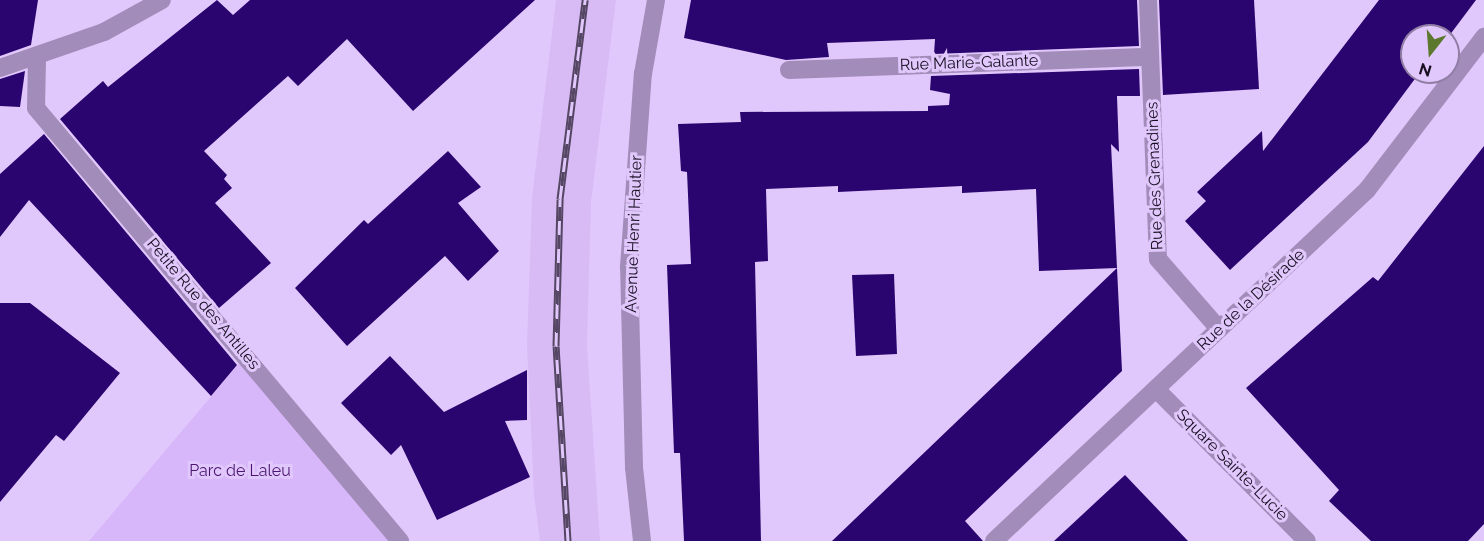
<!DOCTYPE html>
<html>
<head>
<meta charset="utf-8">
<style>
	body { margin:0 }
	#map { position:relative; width:1484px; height:541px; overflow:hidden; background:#e1c8fc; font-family:Raleway,sans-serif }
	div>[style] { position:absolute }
	.built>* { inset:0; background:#d8bbf5 }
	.green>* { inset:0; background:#d8b6fa }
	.building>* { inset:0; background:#2b056f }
	.pedestrian>* { height:18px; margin:-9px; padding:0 9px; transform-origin:9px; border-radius:9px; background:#a28cb9 }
	.minor>* { height:18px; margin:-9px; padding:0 9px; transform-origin:9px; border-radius:9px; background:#a28cb9 }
	.tertiary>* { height:18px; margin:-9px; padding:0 9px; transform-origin:9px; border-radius:9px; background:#a28cb9 }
	.rail>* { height:7px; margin-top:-3.5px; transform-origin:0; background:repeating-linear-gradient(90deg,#e1c8fc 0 14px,#554764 0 28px); box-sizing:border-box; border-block:2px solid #554764 }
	span { translate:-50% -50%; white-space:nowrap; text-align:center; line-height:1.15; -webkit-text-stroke:6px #e1c8fc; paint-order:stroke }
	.street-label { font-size:16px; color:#170e20 }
	.park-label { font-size:16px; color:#4c1571 }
	.north { position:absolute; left:1400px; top:24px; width:60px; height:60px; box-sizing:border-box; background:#e1c8fc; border:2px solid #907ea4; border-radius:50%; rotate:197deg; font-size:16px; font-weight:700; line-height:24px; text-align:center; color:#170e20 }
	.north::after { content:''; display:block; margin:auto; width:21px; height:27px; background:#5c782c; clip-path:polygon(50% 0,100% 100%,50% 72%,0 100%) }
</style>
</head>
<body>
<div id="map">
	<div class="built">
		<div style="clip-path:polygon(556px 0,616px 0,591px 202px,587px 346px,600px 541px,540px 541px,534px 495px,527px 346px,532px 197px)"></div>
	</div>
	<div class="green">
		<div style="clip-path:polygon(241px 361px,388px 541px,89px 541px)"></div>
	</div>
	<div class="building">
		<div style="clip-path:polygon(0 0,38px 0,31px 45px,0 56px)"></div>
		<div style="clip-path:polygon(217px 0,233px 15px,250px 0,535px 0,413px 111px,347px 39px,298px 86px,288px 76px,204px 151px,227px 175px,224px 179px,232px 188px,215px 203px,271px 263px,219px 308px,60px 119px,103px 81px,108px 87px)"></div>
		<div style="clip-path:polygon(691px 0,1137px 0,1139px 46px,934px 54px,935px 39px,827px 43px,829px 57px,786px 60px,684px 38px)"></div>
		<div style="clip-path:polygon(1159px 0,1254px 0,1259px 89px,1163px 95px)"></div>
		<div style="clip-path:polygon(1379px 0,1476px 0,1449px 36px,1412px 36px,1412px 72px,1420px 72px,1368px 142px,1230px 270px,1185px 221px,1206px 201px,1197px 192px,1262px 131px,1263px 151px)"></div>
		<div style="clip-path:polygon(1139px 69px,1140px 96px,1117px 96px,1119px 152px,1111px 144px,1117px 268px,1039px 271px,1036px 189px,962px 193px,962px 186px,838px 192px,838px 186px,766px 189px,768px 261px,755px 262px,761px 541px,684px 541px,680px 453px,674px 453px,667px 265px,691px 264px,687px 172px,681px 171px,678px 124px,741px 122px,740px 112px,928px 111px,928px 106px,949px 105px,950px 94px,930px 90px,931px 76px)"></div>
		<div style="clip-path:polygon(25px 71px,20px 107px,0 106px,0 79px)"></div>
		<div style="clip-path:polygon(44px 134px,237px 365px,211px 396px,29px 200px,0 237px,0 174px)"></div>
		<div style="clip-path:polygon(1484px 146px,1484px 524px,1468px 541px,1371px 541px,1329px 501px,1339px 490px,1246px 388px,1373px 277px,1378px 281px)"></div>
		<div style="clip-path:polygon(448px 151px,481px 187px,458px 203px,499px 251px,468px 281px,445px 256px,347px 346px,295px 288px,364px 220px,368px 224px)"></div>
		<div style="clip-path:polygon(1117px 268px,1122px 371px,965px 521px,983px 541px,832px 541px)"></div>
		<div style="clip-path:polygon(894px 274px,897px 354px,856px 356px,852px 275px)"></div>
		<div style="clip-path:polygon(0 303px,30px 303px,120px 373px,64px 441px,56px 435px,0 502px)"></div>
		<div style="clip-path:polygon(390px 356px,444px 412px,527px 370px,527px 420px,505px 421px,530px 477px,437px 520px,401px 445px,391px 455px,341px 403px)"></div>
		<div style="clip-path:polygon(1125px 475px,1188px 541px,1054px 541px)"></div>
	</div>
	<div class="pedestrian">
		<div style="left:789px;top:70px;width:361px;rotate:-2.1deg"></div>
	</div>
	<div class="minor">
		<div style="left:1148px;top:0;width:259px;rotate:87.8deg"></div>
		<div style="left:1158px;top:259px;width:93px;rotate:48.9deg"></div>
		<div style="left:37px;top:58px;width:50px;rotate:91.1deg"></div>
		<div style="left:36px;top:108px;width:566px;rotate:49.95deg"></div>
		<div style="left:0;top:68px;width:110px;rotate:-19.1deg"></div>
		<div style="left:104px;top:32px;width:66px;rotate:-28.9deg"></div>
		<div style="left:1156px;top:389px;width:214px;rotate:45.2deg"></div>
		<div style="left:994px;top:541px;width:512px;rotate:-43.26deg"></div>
		<div style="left:1367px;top:190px;width:193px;rotate:-52.6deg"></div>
	</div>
	<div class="tertiary">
		<div style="left:642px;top:541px;width:74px;rotate:-96.2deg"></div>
		<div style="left:634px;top:467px;width:200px;rotate:-91.4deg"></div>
		<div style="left:629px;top:267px;width:194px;rotate:-85.9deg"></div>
		<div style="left:643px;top:74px;width:75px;rotate:-80deg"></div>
	</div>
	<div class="rail">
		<div style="left:568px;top:541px;width:195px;rotate:-93.5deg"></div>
		<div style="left:556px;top:346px;width:147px;rotate:-88.4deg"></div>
		<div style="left:560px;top:199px;width:201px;rotate:-82.8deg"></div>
	</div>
	<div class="street-label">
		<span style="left:969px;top:63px;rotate:-2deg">Rue Marie-Galante</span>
		<span style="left:1155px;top:176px;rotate:-92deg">Rue des Grenadines</span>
		<span style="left:634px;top:234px;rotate:-88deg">Avenue Henri Hautier</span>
		<span style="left:1251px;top:300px;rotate:-43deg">Rue de la Désirade</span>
		<span style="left:203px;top:304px;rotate:50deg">Petite Rue des Antilles</span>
		<span style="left:1232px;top:465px;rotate:45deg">Square Sainte-Lucie</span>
	</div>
	<div class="park-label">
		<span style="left:240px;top:471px">Parc de Laleu</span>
	</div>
	<div class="north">N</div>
</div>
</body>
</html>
